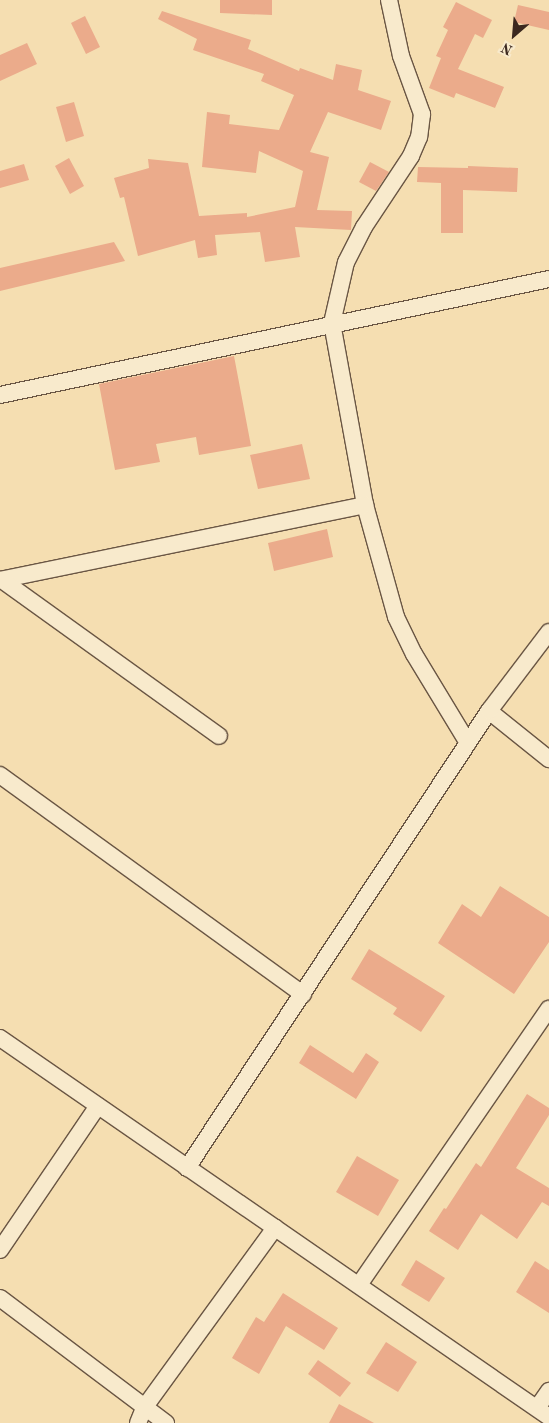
<!DOCTYPE html>
<html>
<head>
<meta charset="utf-8">
<style>
	body { margin:0 }
	#map { position:relative; width:549px; height:1423px; overflow:hidden; background:#f5deb1; font-family:"Old Standard TT",serif }
	div>[style] { position:absolute }
	.building>* { inset:0; background:#ebab8b }
	.roads { filter:drop-shadow(1px 0 #6a5644) drop-shadow(-1px 0 #6a5644) drop-shadow(0 1px #6a5644) drop-shadow(0 -1px #6a5644) }
	.street>* { height:16px; margin:-8px; padding:0 8px; transform-origin:8px; border-radius:8px; background:#f8eacc }
	span { translate:-50% -50%; white-space:nowrap; text-align:center; line-height:1.15; -webkit-text-stroke:4px #f8eacc; paint-order:stroke }
	.north { position:absolute; left:489px; top:10px; width:50px; height:50px; -webkit-text-stroke:4px #f8eacc; paint-order:stroke; rotate:207deg; font-size:14px; font-weight:700; line-height:20px; text-align:center; color:#3b281f }
	.north::after { content:''; display:block; margin:auto; width:18px; height:22px; background:#3b281f; clip-path:polygon(50% 0,100% 100%,50% 72%,0 100%) }
</style>
</head>
<body>
<div id="map">
	<div class="building">
		<div style="clip-path:polygon(220px 0,272px 0,272px 15px,220px 13px)"></div>
		<div style="clip-path:polygon(456px 2px,492px 20px,483px 38px,475px 34px,458px 69px,504px 87px,495px 108px,456px 93px,454px 98px,429px 88px,441px 58px,436px 56px,448px 30px,443px 27px)"></div>
		<div style="clip-path:polygon(518px 5px,549px 12px,549px 30px,514px 22px)"></div>
		<div style="clip-path:polygon(162px 11px,251px 40px,248px 49px,299px 71px,300px 68px,333px 80px,336px 64px,362px 70px,358px 90px,391px 101px,381px 130px,328px 112px,310px 152px,329px 157px,317px 210px,352px 211px,351px 230px,295px 227px,300px 257px,265px 262px,260px 232px,215px 235px,217px 255px,198px 258px,195px 240px,138px 256px,124px 197px,120px 198px,114px 178px,149px 168px,148px 159px,188px 163px,199px 216px,247px 213px,247px 217px,295px 207px,303px 171px,259px 151px,256px 173px,202px 167px,207px 112px,230px 115px,229px 124px,279px 130px,294px 95px,261px 81px,264px 74px,193px 50px,197px 39px,158px 19px)"></div>
		<div style="clip-path:polygon(85px 16px,100px 47px,86px 54px,71px 23px)"></div>
		<div style="clip-path:polygon(27px 43px,37px 64px,0 81px,0 55px)"></div>
		<div style="clip-path:polygon(74px 102px,84px 136px,66px 142px,56px 107px)"></div>
		<div style="clip-path:polygon(69px 158px,84px 186px,70px 194px,55px 166px)"></div>
		<div style="clip-path:polygon(370px 162px,389px 172px,376px 191px,359px 182px)"></div>
		<div style="clip-path:polygon(24px 164px,29px 180px,0 188px,0 171px)"></div>
		<div style="clip-path:polygon(468px 166px,518px 168px,517px 192px,463px 190px,463px 233px,441px 233px,441px 183px,417px 182px,418px 167px,468px 168px)"></div>
		<div style="clip-path:polygon(114px 242px,125px 261px,0 291px,0 268px)"></div>
		<div style="clip-path:polygon(234px 356px,251px 446px,199px 455px,196px 437px,156px 444px,160px 462px,115px 470px,99px 384px)"></div>
		<div style="clip-path:polygon(302px 444px,310px 479px,258px 489px,250px 455px)"></div>
		<div style="clip-path:polygon(327px 529px,333px 557px,274px 571px,268px 543px)"></div>
		<div style="clip-path:polygon(500px 886px,549px 917px,549px 942px,514px 994px,438px 943px,462px 904px,481px 917px)"></div>
		<div style="clip-path:polygon(369px 949px,445px 996px,421px 1032px,393px 1014px,397px 1008px,351px 979px)"></div>
		<div style="clip-path:polygon(310px 1045px,353px 1073px,366px 1053px,379px 1062px,356px 1099px,299px 1063px)"></div>
		<div style="clip-path:polygon(527px 1094px,549px 1108px,549px 1115px,516px 1168px,549px 1188px,549px 1206px,542px 1202px,517px 1239px,481px 1214px,458px 1250px,429px 1231px,444px 1208px,446px 1209px,476px 1163px,481px 1167px)"></div>
		<div style="clip-path:polygon(357px 1156px,399px 1180px,378px 1216px,336px 1192px)"></div>
		<div style="clip-path:polygon(416px 1260px,445px 1278px,429px 1302px,401px 1285px)"></div>
		<div style="clip-path:polygon(535px 1261px,549px 1270px,549px 1313px,516px 1292px)"></div>
		<div style="clip-path:polygon(283px 1293px,338px 1328px,324px 1350px,286px 1326px,259px 1374px,232px 1358px,256px 1317px,264px 1322px)"></div>
		<div style="clip-path:polygon(386px 1342px,417px 1362px,398px 1392px,366px 1373px)"></div>
		<div style="clip-path:polygon(318px 1360px,351px 1383px,340px 1397px,308px 1374px)"></div>
		<div style="clip-path:polygon(339px 1404px,374px 1423px,329px 1423px)"></div>
	</div>
	<div class="roads">
		<div class="street">
			<div style="left:389px;top:0;width:57px;rotate:77.9deg"></div>
			<div style="left:401px;top:56px;width:62px;rotate:70.1deg"></div>
			<div style="left:422px;top:114px;width:23px;rotate:97deg"></div>
			<div style="left:419px;top:137px;width:21px;rotate:113deg"></div>
			<div style="left:411px;top:156px;width:85px;rotate:123.5deg"></div>
			<div style="left:364px;top:227px;width:39px;rotate:117deg"></div>
			<div style="left:346px;top:262px;width:63px;rotate:102.9deg"></div>
			<div style="left:332px;top:323px;width:185px;rotate:79.7deg"></div>
			<div style="left:365px;top:505px;width:116px;rotate:74.5deg"></div>
			<div style="left:396px;top:617px;width:41px;rotate:64.1deg"></div>
			<div style="left:414px;top:654px;width:104px;rotate:58.8deg"></div>
			<div style="left:0;top:395px;width:561px;rotate:-11.93deg"></div>
			<div style="left:0;top:580px;width:373px;rotate:-11.6deg"></div>
			<div style="left:2px;top:580px;width:267px;rotate:35.7deg"></div>
			<div style="left:489px;top:711px;width:77px;rotate:38.7deg"></div>
			<div style="left:0;top:775px;width:374px;rotate:35.9deg"></div>
			<div style="left:0;top:1038px;width:667px;rotate:34.62deg"></div>
			<div style="left:187px;top:1168px;width:548px;rotate:-56.54deg"></div>
			<div style="left:489px;top:711px;width:99px;rotate:-52.8deg"></div>
			<div style="left:0;top:1250px;width:174px;rotate:-55.8deg"></div>
			<div style="left:359px;top:1285px;width:335px;rotate:-55.5deg"></div>
			<div style="left:0;top:1298px;width:208px;rotate:37deg"></div>
			<div style="left:537px;top:1408px;width:21px;rotate:-55deg"></div>
			<div style="left:138px;top:1423px;width:16px;rotate:-68deg"></div>
			<div style="left:144px;top:1408px;width:223px;rotate:-54deg"></div>
		</div>
	</div>
	<div class="north">N</div>
</div>
</body>
</html>
